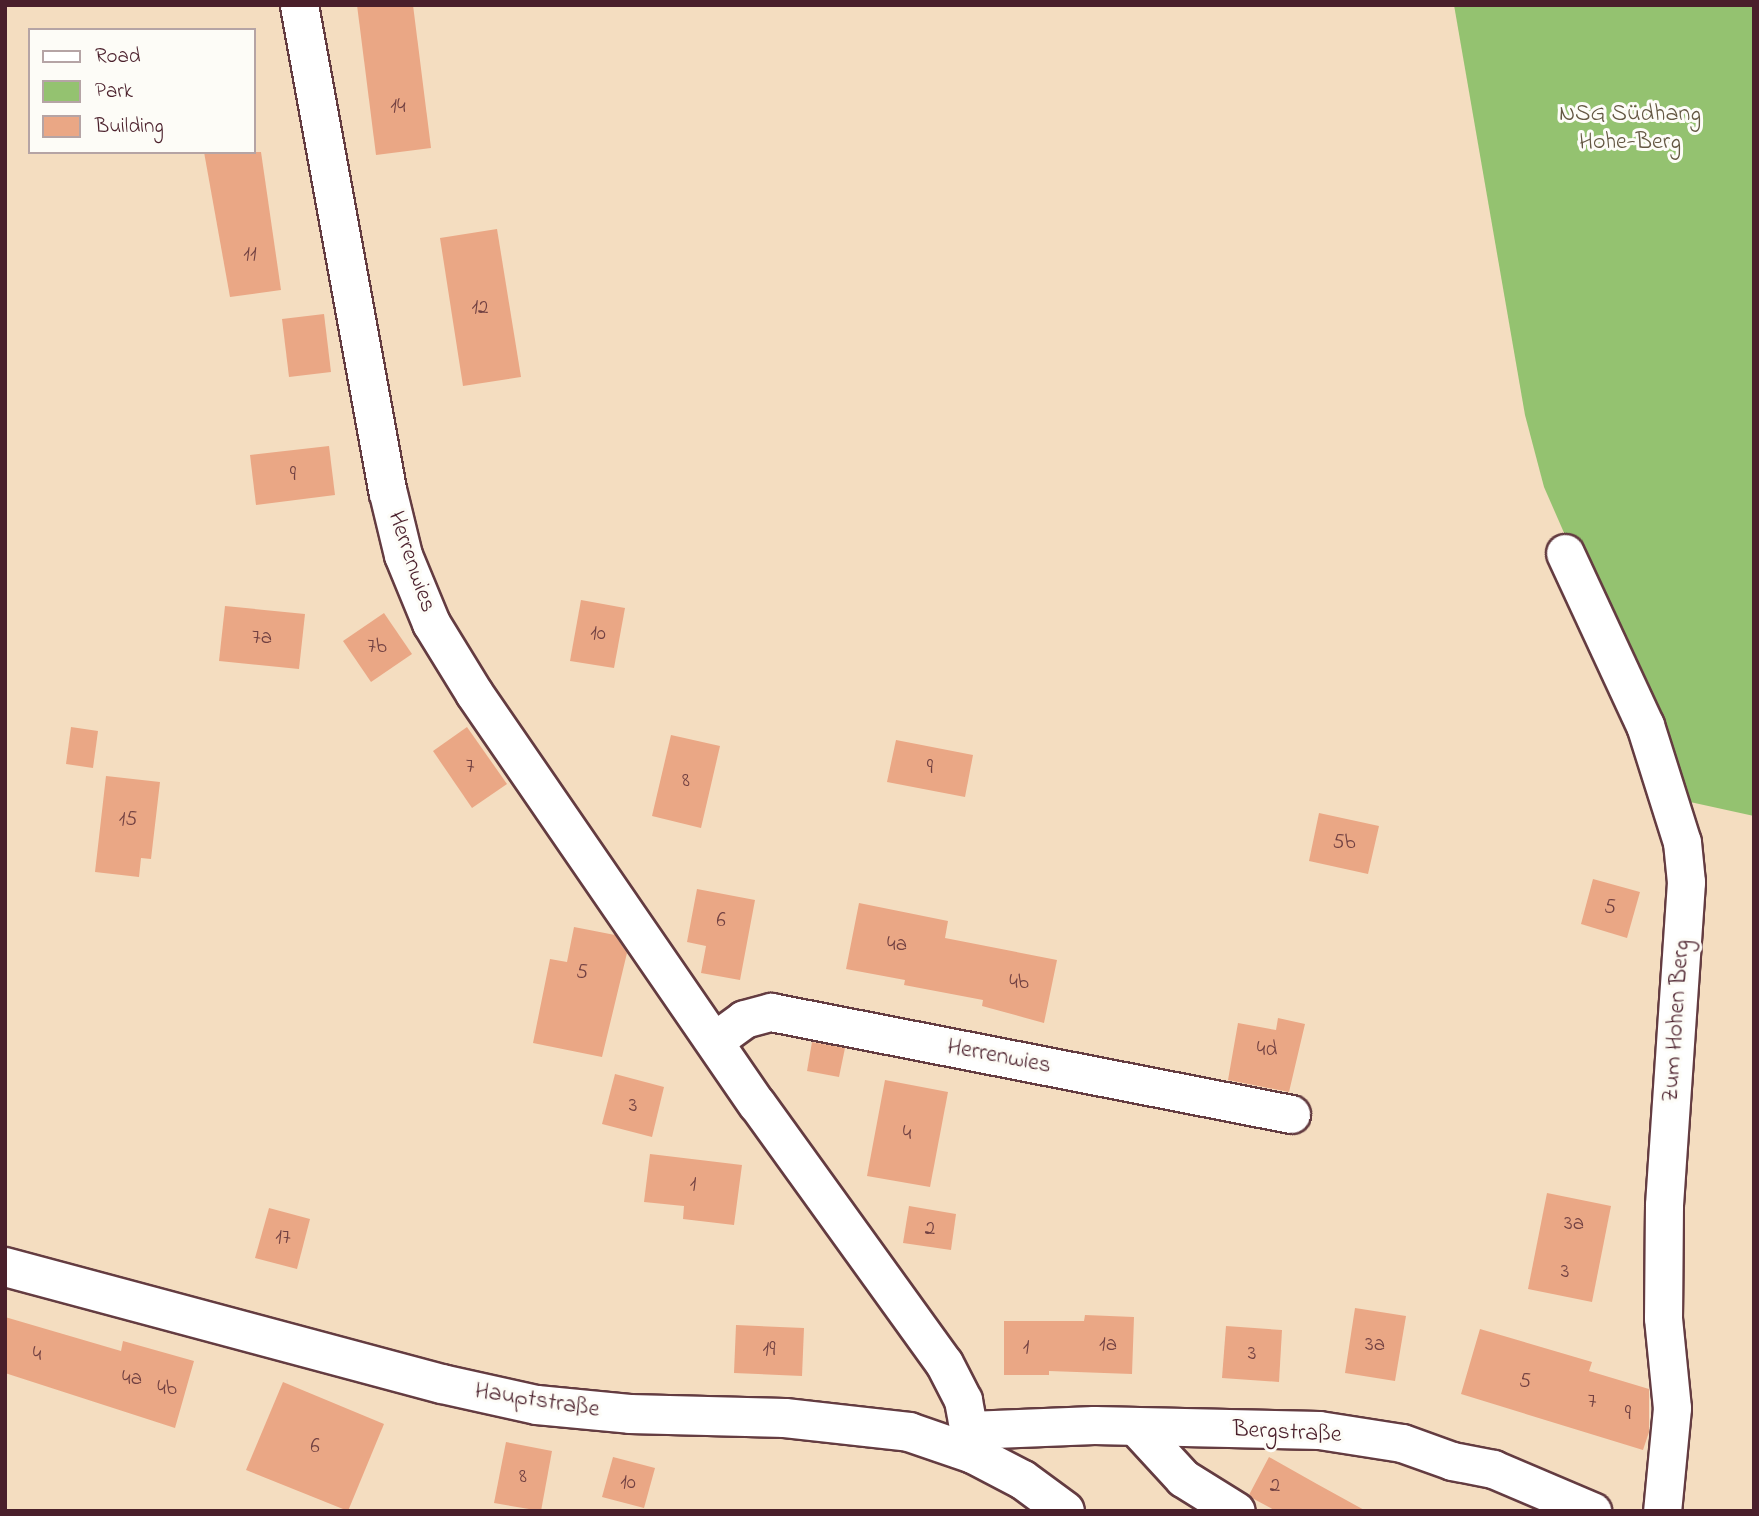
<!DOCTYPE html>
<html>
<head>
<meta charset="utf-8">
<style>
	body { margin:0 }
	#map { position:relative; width:1759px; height:1516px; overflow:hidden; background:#f4ddc0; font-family:"Indie Flower",sans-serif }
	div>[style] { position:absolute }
	.green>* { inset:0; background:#94c270 }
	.building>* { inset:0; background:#eaa785 }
	.roads { filter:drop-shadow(2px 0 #643c41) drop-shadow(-2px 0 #643c41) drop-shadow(0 2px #643c41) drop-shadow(0 -2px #643c41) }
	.minor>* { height:37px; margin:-18.5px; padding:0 18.5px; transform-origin:18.5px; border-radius:18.5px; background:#fff }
	.tertiary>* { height:38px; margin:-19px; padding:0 19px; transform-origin:19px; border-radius:19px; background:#fff }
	span { translate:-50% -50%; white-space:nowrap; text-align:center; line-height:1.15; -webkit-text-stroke:6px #fdfcf7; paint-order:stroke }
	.number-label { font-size:21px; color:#724142 }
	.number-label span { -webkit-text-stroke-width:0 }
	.park-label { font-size:24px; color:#645843 }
	.street-label { font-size:24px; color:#4a1f2b }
	.frame { position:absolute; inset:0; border:7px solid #4a1f2b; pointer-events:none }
	.legend { position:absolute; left:28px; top:28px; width:228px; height:126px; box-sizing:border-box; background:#fdfcf7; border:2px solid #b5a4a5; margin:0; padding:9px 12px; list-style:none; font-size:21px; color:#4a1f2b }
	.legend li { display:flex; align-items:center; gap:14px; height:35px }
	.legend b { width:35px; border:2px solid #b5a4a5 }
</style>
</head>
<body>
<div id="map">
	<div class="green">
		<div style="clip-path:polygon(1454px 5px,1754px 5px,1754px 816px,1681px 800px,1544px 487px,1525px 415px)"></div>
	</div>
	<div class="building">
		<div style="clip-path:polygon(357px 5px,413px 5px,431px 148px,376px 155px)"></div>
		<div style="clip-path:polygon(204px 152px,261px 152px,281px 290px,230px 297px)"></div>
		<div style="clip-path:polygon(497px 229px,521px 377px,463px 386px,440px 238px)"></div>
		<div style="clip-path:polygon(324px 314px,331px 372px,289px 377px,282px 319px)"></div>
		<div style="clip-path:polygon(329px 446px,335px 495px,256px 505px,250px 455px)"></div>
		<div style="clip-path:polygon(581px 600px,625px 608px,614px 668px,570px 661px)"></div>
		<div style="clip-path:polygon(225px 606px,305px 614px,299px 669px,219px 661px)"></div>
		<div style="clip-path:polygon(384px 613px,412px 654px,371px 682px,343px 641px)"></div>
		<div style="clip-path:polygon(71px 727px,98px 731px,93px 768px,66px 764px)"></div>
		<div style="clip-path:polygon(467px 727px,507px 784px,472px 808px,433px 751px)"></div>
		<div style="clip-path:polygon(671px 735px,720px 746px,701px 828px,652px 816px)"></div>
		<div style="clip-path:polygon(896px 740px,973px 755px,965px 797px,887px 782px)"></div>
		<div style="clip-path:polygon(106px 776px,160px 782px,151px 859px,141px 858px,139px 877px,95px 872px)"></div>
		<div style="clip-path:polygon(1319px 813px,1379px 826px,1368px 874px,1309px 861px)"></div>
		<div style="clip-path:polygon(1593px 879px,1640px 892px,1627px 938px,1581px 924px)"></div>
		<div style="clip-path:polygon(697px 889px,755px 900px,740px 980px,701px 973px,706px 946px,687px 942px)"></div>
		<div style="clip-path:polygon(859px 903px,948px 921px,945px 938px,1057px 960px,1044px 1023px,982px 1006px,983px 1000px,904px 985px,905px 980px,846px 969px)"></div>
		<div style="clip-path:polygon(574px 927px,615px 935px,627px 953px,602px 1057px,533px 1043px,550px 959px,567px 962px)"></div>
		<div style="clip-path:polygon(1278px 1018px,1305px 1024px,1289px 1092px,1228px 1080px,1238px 1023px,1276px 1030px)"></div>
		<div style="clip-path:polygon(812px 1042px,845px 1048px,839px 1077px,807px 1071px)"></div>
		<div style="clip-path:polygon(615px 1074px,664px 1087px,652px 1137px,602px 1124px)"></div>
		<div style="clip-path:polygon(885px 1080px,948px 1092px,930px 1187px,867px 1176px)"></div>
		<div style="clip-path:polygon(650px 1154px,742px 1165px,734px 1225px,683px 1219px,684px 1206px,644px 1202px)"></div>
		<div style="clip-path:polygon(1547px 1193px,1611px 1206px,1592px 1302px,1528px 1289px)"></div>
		<div style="clip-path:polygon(909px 1206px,956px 1214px,951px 1250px,903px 1243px)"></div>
		<div style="clip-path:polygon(269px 1208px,310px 1219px,297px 1269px,255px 1258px)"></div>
		<div style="clip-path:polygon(1355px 1308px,1406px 1316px,1395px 1381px,1345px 1373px)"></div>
		<div style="clip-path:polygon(1085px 1315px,1134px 1317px,1132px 1374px,1049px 1371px,1049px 1375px,1004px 1375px,1004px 1321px,1084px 1321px)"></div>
		<div style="clip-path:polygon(5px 1317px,121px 1351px,123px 1341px,194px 1361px,175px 1428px,5px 1373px)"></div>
		<div style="clip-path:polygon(736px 1325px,804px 1328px,802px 1376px,734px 1373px)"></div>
		<div style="clip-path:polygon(1226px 1326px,1282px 1330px,1279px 1382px,1222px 1378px)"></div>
		<div style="clip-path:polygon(1480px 1329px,1592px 1362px,1589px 1371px,1649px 1389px,1649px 1432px,1643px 1450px,1461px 1394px)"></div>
		<div style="clip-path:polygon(283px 1382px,384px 1424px,348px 1511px,246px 1470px)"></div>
		<div style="clip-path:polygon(506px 1442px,552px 1451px,541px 1511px,494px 1503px)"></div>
		<div style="clip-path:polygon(613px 1457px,655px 1468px,644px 1508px,602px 1497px)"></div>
		<div style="clip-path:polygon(1269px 1457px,1317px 1484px,1366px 1511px,1276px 1511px,1252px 1498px,1249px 1495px)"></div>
	</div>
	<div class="roads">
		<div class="minor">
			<div style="left:299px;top:5px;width:496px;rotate:79.7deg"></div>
			<div style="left:388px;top:493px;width:64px;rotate:76.4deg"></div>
			<div style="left:403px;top:555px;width:74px;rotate:67.6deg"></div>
			<div style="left:431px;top:623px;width:82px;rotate:58.4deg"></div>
			<div style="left:474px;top:693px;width:499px;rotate:55.5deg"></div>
			<div style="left:757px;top:1104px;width:319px;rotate:54.2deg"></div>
			<div style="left:944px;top:1363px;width:42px;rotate:62.8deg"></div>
			<div style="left:963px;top:1400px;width:55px;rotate:79.5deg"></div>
			<div style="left:1565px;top:553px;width:190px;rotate:65.1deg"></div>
			<div style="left:1645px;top:725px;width:123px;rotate:72.5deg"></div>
			<div style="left:1682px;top:842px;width:40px;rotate:84.3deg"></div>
			<div style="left:1686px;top:882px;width:324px;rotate:93.9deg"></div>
			<div style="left:1664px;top:1205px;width:113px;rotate:90.5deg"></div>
			<div style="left:1663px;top:1318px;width:90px;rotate:84.3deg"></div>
			<div style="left:1672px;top:1408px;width:103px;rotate:95.5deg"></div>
			<div style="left:714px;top:1041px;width:37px;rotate:-36deg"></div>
			<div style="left:744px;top:1019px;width:28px;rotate:-15deg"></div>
			<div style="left:771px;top:1012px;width:530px;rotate:11.1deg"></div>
			<div style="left:1138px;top:1429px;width:67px;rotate:47.4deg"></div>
			<div style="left:1183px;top:1478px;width:62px;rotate:31.9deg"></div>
			<div style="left:969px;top:1430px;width:125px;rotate:-2.3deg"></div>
			<div style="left:1094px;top:1425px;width:225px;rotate:1.3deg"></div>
			<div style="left:1319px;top:1430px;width:84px;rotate:8.9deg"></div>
			<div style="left:1402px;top:1443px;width:53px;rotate:19.8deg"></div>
			<div style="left:1452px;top:1461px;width:42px;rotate:11deg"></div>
			<div style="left:1493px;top:1469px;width:108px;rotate:23deg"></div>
		</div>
		<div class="tertiary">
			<div style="left:5px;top:1267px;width:452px;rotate:15deg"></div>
			<div style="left:442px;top:1384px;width:97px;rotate:12.5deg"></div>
			<div style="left:537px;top:1405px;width:93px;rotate:5.5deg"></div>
			<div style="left:630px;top:1414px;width:155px;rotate:1.5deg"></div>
			<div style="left:785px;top:1418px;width:125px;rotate:6.4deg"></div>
			<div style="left:909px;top:1432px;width:68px;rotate:19deg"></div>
			<div style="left:973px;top:1454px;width:56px;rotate:27.5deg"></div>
			<div style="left:1023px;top:1480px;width:52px;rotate:36.4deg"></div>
		</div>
	</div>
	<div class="number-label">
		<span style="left:398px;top:107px">14</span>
		<span style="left:250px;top:255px">11</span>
		<span style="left:480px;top:308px">12</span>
		<span style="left:293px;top:475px">9</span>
		<span style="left:598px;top:634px">10</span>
		<span style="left:262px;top:638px">7a</span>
		<span style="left:377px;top:647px">7b</span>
		<span style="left:470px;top:767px">7</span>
		<span style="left:930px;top:768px">9</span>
		<span style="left:686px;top:781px">8</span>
		<span style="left:128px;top:820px">15</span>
		<span style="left:1344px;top:843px">5b</span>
		<span style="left:1610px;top:908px">5</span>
		<span style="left:721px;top:921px">6</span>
		<span style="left:897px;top:945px">4a</span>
		<span style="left:582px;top:973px">5</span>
		<span style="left:1019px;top:983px">4b</span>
		<span style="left:1267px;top:1050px">4d</span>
		<span style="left:633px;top:1106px">3</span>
		<span style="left:907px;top:1134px">4</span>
		<span style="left:693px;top:1185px">1</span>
		<span style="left:1574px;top:1224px">3a</span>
		<span style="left:930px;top:1229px">2</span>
		<span style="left:283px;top:1238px">17</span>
		<span style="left:1565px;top:1272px">3</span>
		<span style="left:1108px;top:1345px">1a</span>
		<span style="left:1375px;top:1345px">3a</span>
		<span style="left:1026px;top:1348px">1</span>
		<span style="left:769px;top:1350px">19</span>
		<span style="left:1252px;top:1354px">3</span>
		<span style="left:37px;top:1355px">4</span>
		<span style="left:132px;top:1379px">4a</span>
		<span style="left:1525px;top:1382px">5</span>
		<span style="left:167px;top:1389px">4b</span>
		<span style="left:1592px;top:1402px">7</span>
		<span style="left:1628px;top:1414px">9</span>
		<span style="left:315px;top:1447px">6</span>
		<span style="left:523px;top:1477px">8</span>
		<span style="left:628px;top:1483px">10</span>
		<span style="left:1275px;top:1486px">2</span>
	</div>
	<div class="park-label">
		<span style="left:1630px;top:129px">NSG Südhang<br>Hohe-Berg</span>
	</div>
	<div class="street-label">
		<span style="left:411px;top:562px;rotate:71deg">Herrenwies</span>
		<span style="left:1677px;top:1021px;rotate:-86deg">Zum Hohen Berg</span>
		<span style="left:999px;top:1057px;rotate:11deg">Herrenwies</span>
		<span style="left:537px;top:1401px;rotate:9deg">Hauptstraße</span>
		<span style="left:1287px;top:1433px;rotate:3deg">Bergstraße</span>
	</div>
	<div class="frame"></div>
	<ul class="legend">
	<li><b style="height:9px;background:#fff"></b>Road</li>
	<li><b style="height:19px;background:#94c270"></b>Park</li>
	<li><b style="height:19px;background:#eaa785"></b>Building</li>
	</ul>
</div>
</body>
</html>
